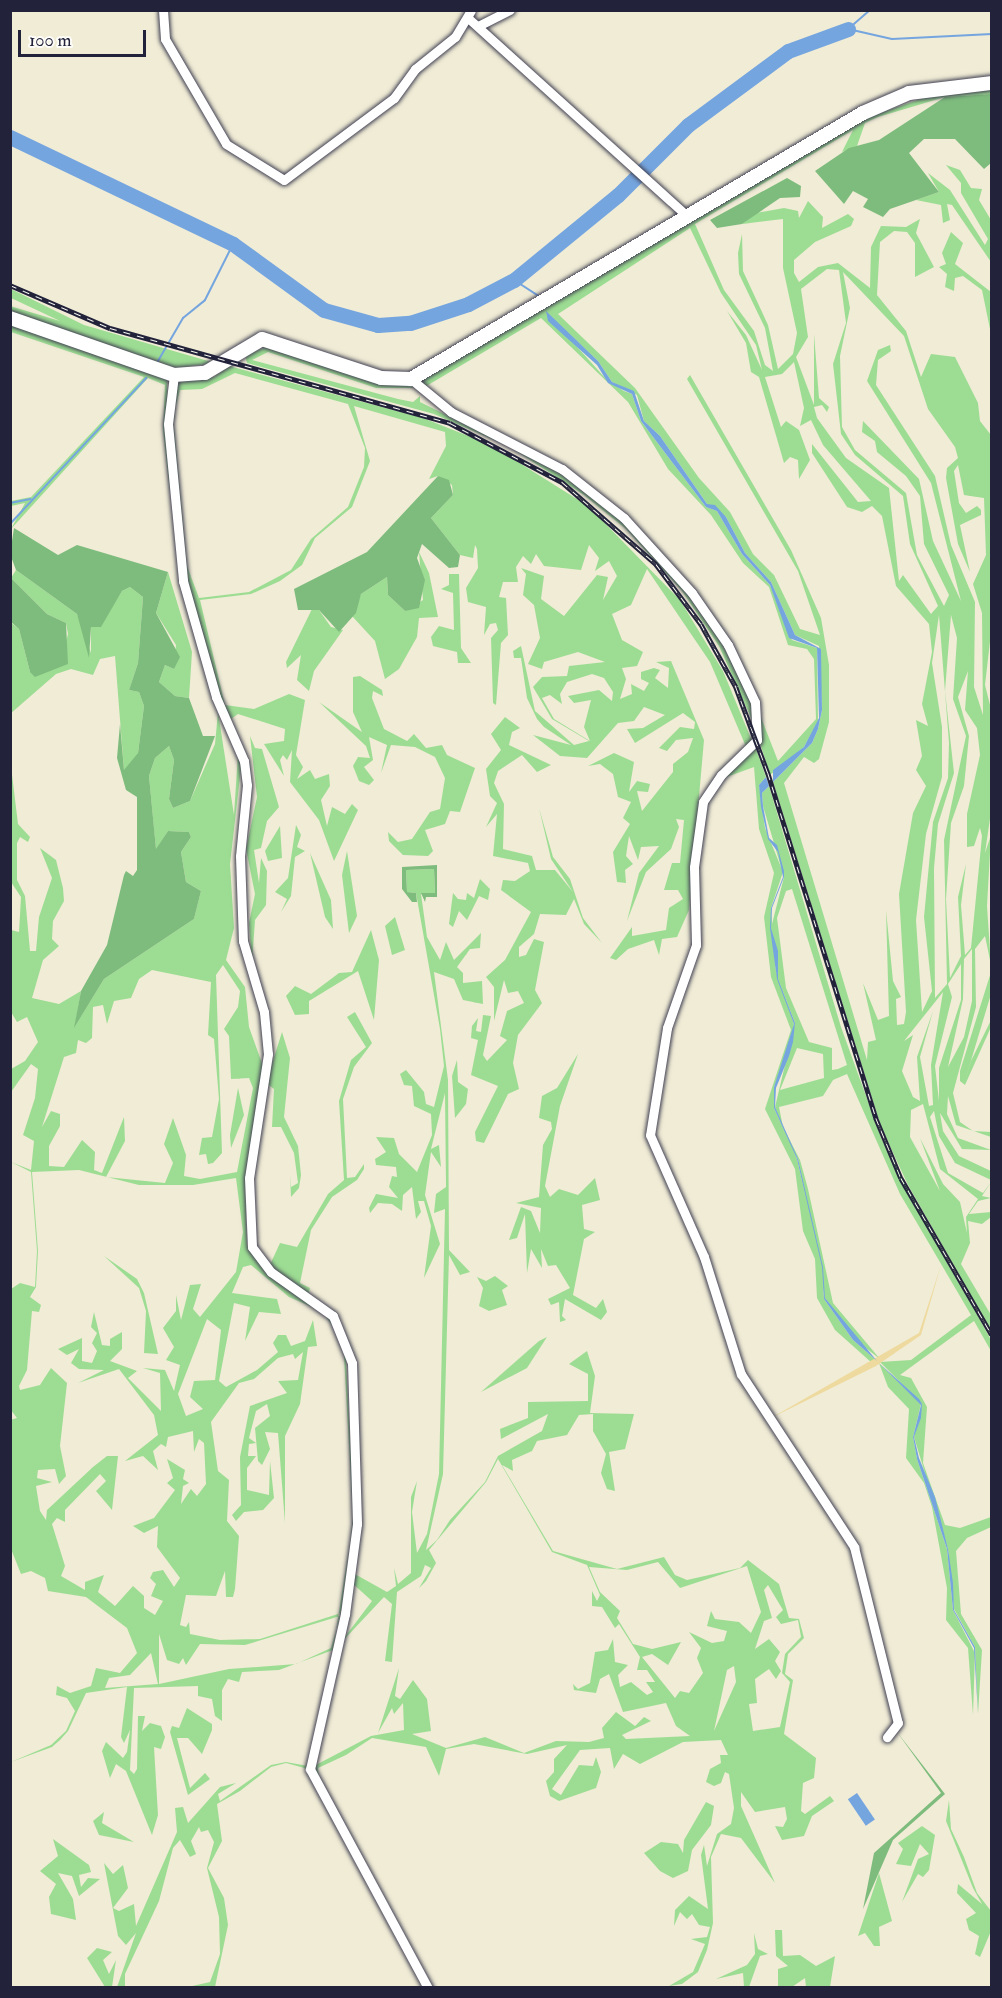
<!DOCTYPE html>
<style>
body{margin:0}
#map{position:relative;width:1002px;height:1998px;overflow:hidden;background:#f0ecd6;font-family:"IM FELL Double Pica",serif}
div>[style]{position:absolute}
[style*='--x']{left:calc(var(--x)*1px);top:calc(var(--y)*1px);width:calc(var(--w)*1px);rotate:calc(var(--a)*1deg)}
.green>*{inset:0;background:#9ddd93}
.forest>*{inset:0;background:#7ebc7d}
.sand>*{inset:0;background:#eeda9e}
.water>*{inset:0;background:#75a5df;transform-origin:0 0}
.stream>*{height:2px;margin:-1px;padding:0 1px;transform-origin:1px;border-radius:1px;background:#75a5df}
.river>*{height:15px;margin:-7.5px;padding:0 7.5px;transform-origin:7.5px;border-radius:7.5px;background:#75a5df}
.roads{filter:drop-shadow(0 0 2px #414052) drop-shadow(0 0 2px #414052)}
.minor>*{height:9px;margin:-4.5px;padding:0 4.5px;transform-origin:4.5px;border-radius:4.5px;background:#fff}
.primary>*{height:14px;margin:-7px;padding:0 7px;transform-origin:7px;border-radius:7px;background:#fff}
.rail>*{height:4.5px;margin-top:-2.25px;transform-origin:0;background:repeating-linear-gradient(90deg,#fdfcf7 0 7px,#22223b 0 14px);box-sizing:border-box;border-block:2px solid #22223b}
span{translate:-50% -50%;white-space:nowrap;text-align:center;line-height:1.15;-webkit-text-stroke:6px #fdfcf7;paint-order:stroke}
.frame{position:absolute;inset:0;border:12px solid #22223b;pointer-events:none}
.scale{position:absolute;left:18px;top:30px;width:128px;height:27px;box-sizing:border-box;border:3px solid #22223b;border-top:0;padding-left:8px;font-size:18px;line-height:21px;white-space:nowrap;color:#22223b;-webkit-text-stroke:4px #fdfcf7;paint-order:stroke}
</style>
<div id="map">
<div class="green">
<div style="clip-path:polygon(evenodd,991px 90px,991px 94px,945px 97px,878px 117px,865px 123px,857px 146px,842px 152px,853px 130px,695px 224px,724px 290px,754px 331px,765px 365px,773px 371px,765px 328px,739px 274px,738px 253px,742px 234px,743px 271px,768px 325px,778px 369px,793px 354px,797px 333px,783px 268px,783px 219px,742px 224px,756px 213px,784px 208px,798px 211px,799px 218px,808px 201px,823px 217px,822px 228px,848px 214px,854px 219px,851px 226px,815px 242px,794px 260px,794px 273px,799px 282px,818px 267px,838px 263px,870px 288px,871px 247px,881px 226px,906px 227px,920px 219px,916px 233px,934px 267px,915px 277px,915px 243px,907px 232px,894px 231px,880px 242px,877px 295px,906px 331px,921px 377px,931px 354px,955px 357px,978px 403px,980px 421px,991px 435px,992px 624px,985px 685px,991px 709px,992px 805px,985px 853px,991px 835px,987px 906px,991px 965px,985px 936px,975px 949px,976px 1007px,953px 1093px,960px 1122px,973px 1131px,991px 1132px,991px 1137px,956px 1125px,948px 1096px,947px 1114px,958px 1138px,991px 1150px,962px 1149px,940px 1113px,943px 1131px,959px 1156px,991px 1171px,991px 1180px,955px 1163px,939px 1136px,934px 1111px,930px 1117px,948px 1173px,983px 1193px,991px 1182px,982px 1196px,991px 1198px,978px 1201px,969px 1214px,991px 1212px,991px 1217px,982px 1224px,968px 1221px,970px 1243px,961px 1264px,991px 1315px,991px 1331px,908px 1185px,881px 1127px,773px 782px,812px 743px,818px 729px,822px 710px,819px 646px,795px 635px,771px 582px,745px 553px,726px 517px,707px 504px,660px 436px,644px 421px,637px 395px,612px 382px,598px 361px,545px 311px,606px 379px,624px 391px,632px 394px,641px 421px,706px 507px,717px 511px,742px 554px,770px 585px,792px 640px,817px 648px,818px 721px,804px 747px,770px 775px,759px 740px,760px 715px,778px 761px,816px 719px,814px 659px,807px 649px,788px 645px,769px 587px,743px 563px,711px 515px,668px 469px,628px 402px,541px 318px,423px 388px,421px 381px,858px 121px,929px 96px,991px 90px,690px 228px,721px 293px,756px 345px,762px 370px,746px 335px,727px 311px,746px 343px,751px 372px,759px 377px,784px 463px,790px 457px,798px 460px,799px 479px,810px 460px,799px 430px,786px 421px,781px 427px,765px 377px,782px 374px,794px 362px,804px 408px,800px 426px,811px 420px,823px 445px,871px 501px,858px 502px,812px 444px,812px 453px,847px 507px,862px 512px,872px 506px,882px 516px,896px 586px,929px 624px,932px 652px,922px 704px,928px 726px,916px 720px,922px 756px,916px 770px,926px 786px,913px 813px,899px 894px,906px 1012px,904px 1024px,897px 1025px,896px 999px,901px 997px,893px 981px,886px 910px,889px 1016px,878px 1020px,863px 983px,876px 1040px,868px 1042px,867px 1060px,784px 783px,804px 757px,814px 763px,819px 759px,829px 722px,829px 665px,821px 618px,791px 550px,690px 375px,687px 379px,798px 571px,820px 635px,800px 629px,774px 575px,753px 554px,730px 512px,699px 478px,635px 388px,558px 314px,690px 228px,991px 90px,827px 269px,839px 270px,846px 323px,833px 364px,841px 434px,855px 455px,903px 496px,910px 544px,938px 606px,931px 614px,903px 575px,899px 581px,889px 488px,846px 458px,817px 418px,814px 407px,822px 405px,827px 412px,829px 407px,819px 398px,814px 334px,814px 405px,796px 357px,808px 337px,801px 289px,827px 269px,991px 90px,843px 272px,904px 336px,928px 409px,955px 447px,958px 458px,947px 468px,946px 478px,958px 544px,970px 572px,960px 525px,981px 515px,981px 510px,977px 506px,966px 513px,959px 503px,954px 471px,958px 465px,964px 495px,984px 498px,986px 555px,973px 584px,982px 613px,983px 715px,974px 687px,975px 602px,951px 545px,935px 476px,876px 385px,878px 360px,891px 351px,890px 345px,878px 350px,867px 381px,931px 483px,961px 601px,933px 541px,919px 479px,863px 421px,862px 432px,875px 441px,877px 452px,906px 476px,920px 496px,924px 544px,949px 595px,944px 606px,917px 555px,906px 493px,855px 450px,842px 427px,840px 356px,850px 308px,843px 272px,991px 90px,939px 615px,949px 743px,948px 778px,933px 822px,924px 917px,932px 991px,922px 1012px,916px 920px,926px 834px,942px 777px,942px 727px,932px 663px,939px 615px,991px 90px,951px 615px,957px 638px,953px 699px,966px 736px,944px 840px,947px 984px,935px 998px,934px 868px,938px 824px,954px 773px,945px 691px,951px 615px,991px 90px,968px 671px,965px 710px,977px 728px,980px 755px,967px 814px,967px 847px,974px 846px,980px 828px,982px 836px,971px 948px,965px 955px,961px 905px,966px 864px,958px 897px,961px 956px,950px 978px,946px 899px,951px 823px,964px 786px,969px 736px,958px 697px,968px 671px,991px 90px,972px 949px,972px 1001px,964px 1037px,948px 1067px,963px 999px,964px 959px,972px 949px,991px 90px,961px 964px,961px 1000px,939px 1068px,939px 1101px,935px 1066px,952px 997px,948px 984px,961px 964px,991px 90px,943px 992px,931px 1065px,933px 1105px,929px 1106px,920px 1057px,933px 1011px,917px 1057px,920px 1101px,913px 1097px,902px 1071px,913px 1035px,904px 1041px,943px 992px,991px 90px,923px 1104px,940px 1169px,978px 1199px,966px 1217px,967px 1233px,960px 1202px,943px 1184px,920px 1138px,940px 1191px,910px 1137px,911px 1110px,923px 1104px)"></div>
<div style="clip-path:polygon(946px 165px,960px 170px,971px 188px,982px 189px,979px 200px,991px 220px,991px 262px,952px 205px,947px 204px,950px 220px,943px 223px,941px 205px,916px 200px,939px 192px,928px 173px,950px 190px,985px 245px,988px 239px,961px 193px,961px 183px)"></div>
<div style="clip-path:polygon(951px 232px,963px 243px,955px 264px,991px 292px,991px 334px,982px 290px,963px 276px,955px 278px,954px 291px,945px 287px,947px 274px,939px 267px,946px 264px,942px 253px)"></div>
<div style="clip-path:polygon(11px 289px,84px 325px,215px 363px,176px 368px,11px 312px,10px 306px,60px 321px,11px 298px)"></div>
<div style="clip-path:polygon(11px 324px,167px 378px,170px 493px,163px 430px,165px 385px,148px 378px,11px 529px,25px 503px,11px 506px,11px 501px,31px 497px,144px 377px,11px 332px)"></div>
<div style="clip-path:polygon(267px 347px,382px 384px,410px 385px,413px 388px,376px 388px,268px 352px,252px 360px,398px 399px,413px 402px,420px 396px,420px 402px,570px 477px,621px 519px,671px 572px,720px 640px,750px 699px,756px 729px,719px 646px,682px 591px,626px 529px,584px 495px,510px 447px,434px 414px,247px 363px,245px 355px)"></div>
<div style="clip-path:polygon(evenodd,229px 366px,423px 418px,491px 445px,588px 506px,680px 600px,723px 671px,752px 741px,747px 749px,710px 662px,647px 569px,631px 605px,612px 614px,622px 640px,643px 652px,637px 666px,622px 668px,626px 679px,620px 699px,632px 694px,631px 684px,644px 691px,649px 683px,641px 679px,641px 672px,654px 668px,660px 670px,655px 678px,668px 688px,669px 668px,656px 662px,671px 661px,704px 740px,689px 910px,677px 937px,662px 939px,659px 955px,654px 940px,628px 949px,616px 960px,610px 958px,632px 927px,632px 936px,666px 930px,669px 908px,683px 899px,678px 890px,664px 890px,672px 863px,680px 863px,684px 820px,676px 819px,679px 827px,671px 849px,646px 872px,627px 921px,639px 873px,659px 846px,641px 847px,638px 860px,629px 836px,626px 856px,633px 864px,625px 870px,626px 883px,617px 882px,613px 852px,630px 824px,623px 818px,631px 802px,618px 797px,613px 774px,600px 764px,588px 766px,614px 753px,634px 762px,629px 792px,637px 781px,650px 784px,648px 792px,637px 791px,642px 811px,673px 772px,673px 764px,688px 752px,693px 738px,676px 740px,667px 751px,659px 748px,680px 727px,694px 729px,695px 722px,683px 713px,635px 743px,627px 729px,643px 728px,665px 715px,644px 707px,634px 721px,618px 723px,587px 758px,560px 756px,533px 735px,571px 745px,544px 727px,537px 719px,527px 698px,521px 658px,514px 658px,513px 651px,521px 646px,535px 711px,574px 745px,589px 741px,552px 719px,533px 687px,542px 677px,567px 676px,569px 666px,605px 662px,578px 652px,544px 662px,542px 669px,528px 664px,540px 638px,534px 605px,523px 595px,526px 574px,521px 568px,544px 576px,541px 599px,564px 616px,597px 575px,608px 577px,603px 600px,617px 576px,609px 561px,595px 571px,599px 558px,589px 545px,581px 570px,544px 566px,536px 554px,531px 564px,523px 556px,516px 567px,518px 582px,503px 582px,499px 597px,506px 598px,508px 635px,501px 643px,496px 705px,493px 703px,491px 638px,498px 630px,496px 623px,490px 624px,484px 635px,486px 607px,468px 602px,466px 588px,478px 568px,477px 549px,475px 545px,473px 558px,460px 555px,431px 518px,453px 495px,452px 485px,438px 476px,429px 479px,446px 446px,445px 432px,354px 406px,370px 461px,352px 507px,315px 538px,302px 565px,280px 581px,251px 594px,200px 600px,225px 705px,254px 709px,289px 694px,305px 700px,296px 755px,303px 767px,297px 779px,310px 770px,315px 779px,329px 774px,330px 786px,321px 800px,327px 826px,332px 807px,345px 814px,352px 804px,358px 810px,334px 861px,319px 820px,290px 782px,292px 750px,287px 760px,283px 755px,280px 760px,284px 776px,264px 744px,284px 741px,285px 729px,238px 714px,231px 719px,241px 746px,219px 700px,187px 584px,171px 451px,178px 382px,214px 377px,229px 366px,235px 373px,348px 404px,365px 448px,364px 467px,348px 507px,311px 539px,291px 570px,249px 592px,199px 598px,187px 566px,173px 416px,180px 390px,202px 389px,235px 373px,229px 366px,592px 674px,604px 678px,613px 692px,612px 701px,599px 690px,568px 696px,574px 703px,591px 700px,584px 727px,590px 741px,554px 719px,542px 698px,550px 695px,562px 704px,560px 694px,567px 682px,592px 674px)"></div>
<div style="clip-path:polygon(419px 552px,429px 573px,438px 617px,419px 618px,417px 637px,399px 669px,385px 679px,375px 641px,352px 616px,361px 594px,387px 577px,388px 595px,405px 611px,423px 600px)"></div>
<div style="clip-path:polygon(16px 570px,77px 614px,91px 653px,91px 627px,104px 620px,122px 591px,130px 587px,143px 597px,138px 663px,129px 690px,139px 692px,144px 706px,138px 753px,129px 771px,124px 770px,115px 656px,100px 659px,93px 675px,71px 669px,56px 674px,10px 714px,10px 622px,19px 629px,30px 672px,60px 666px,68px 634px,66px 623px,47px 614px,11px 578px)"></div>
<div style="clip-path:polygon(168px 572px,192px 652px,189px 698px,175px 696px,159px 682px,165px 665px,174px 669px,176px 645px,156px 613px)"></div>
<div style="clip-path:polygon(449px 574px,459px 574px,461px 648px,471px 663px,458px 663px,457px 652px,433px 646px,431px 637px,439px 626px,454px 630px,453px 593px,441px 589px,449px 585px)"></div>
<div style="clip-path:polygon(312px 609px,319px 610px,331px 627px,343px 630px,314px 671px,309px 691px,297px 680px,301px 655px,287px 668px,286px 662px)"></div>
<div style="clip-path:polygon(360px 676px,382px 690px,383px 696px,373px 691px,372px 698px,384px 729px,407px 741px,414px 734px,426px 748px,442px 745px,447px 755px,475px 768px,460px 812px,450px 811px,445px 824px,425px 830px,433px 851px,428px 856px,403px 855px,389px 841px,388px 832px,398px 842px,412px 839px,430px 812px,440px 809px,445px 778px,435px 757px,415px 747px,391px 745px,381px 773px,387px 745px,369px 737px,373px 760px,364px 767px,374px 780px,369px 785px,359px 781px,353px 766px,358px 757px,370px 758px,366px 746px,319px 702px,362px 732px,353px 712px,353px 677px)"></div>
<div style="clip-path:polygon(evenodd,218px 712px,234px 815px,238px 754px,241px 768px,230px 864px,234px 928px,226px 960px,245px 987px,249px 1027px,263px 1066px,245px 1177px,247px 1246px,265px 1271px,327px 1315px,345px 1342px,354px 1516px,333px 1650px,279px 1670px,242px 1672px,239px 1682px,228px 1679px,222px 1690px,222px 1721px,215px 1716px,212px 1699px,198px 1696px,198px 1686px,134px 1688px,130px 1770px,134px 1774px,137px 1769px,138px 1716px,145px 1716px,142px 1731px,150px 1723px,161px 1726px,165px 1737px,161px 1749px,154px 1747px,158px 1815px,152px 1835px,126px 1771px,116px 1764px,110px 1778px,102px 1751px,106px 1742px,123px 1758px,127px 1752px,130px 1730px,124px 1743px,121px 1737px,127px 1687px,86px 1693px,68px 1731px,60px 1740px,52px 1747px,11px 1762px,51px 1745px,66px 1731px,75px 1711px,67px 1698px,56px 1695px,57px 1686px,70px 1693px,91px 1686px,96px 1668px,120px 1673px,137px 1653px,127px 1628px,86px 1597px,48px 1591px,45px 1578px,31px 1571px,21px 1574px,11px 1549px,10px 1420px,17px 1418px,10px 1409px,11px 1289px,20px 1283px,35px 1287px,37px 1251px,31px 1172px,11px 1162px,31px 1170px,34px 1141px,23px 1135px,35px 1098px,38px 1069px,31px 1064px,11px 1092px,11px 1069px,25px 1061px,38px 1042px,27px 1017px,17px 1022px,11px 1012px,11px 930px,19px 932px,21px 897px,11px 882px,10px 758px,18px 824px,30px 837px,28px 842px,20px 837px,17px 843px,17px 880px,25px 896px,30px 951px,36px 951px,39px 917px,52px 878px,40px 848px,56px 860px,63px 888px,64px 901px,53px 921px,52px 939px,59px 946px,43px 960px,32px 998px,59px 1004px,81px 991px,75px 1026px,104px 979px,194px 919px,201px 891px,186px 882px,181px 852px,191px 837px,189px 832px,168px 831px,156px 850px,149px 776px,155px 758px,169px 746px,174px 760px,169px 799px,173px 808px,190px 801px,215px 744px,218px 712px,223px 965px,240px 991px,238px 1007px,224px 1029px,229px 1036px,231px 1079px,249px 1078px,253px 1088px,237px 1172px,200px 1179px,184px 1176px,186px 1155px,173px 1118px,164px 1144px,173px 1163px,165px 1183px,106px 1177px,125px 1141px,124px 1117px,102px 1173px,94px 1170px,95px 1152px,82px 1140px,64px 1167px,49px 1166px,49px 1146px,60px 1126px,60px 1114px,51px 1111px,42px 1127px,64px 1057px,76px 1053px,78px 1040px,86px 1043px,92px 1038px,93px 1007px,103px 1005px,107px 1024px,114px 1001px,131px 998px,139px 979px,152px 970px,211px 982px,208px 1035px,214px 1039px,219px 1099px,212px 1137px,202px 1138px,199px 1155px,206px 1154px,208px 1164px,213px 1163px,222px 1153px,216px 975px,223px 965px,218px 712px,79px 1170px,139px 1185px,193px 1185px,236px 1178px,243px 1232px,236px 1272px,200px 1317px,193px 1309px,201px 1284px,190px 1285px,181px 1320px,176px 1295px,176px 1311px,163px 1328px,174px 1347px,166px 1360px,180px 1365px,174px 1391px,165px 1370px,143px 1368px,160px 1373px,161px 1411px,128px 1378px,137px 1371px,110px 1361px,122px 1349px,122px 1332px,110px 1339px,110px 1346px,102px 1345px,94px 1312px,91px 1327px,97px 1333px,92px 1343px,97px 1351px,92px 1363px,82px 1361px,82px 1338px,58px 1349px,67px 1355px,79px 1349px,71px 1363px,79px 1369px,104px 1370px,78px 1383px,119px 1369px,154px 1415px,158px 1435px,125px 1461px,143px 1456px,158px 1470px,153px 1451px,161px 1444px,166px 1447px,168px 1437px,193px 1431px,194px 1452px,199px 1439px,204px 1443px,206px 1484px,197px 1496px,191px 1489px,181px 1504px,183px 1486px,189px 1483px,183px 1479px,185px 1470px,167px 1459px,173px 1478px,167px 1483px,175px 1490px,154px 1518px,133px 1526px,144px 1533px,158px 1526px,157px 1547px,180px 1578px,174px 1587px,163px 1570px,153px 1572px,150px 1578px,156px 1584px,151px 1596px,163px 1601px,155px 1615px,144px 1608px,144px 1596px,133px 1586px,115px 1606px,98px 1592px,104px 1575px,85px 1582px,85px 1590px,61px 1576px,65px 1566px,52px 1524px,57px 1518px,65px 1522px,65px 1510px,100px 1474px,106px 1481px,96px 1491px,112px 1510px,118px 1456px,107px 1456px,93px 1467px,47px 1510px,46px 1520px,40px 1511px,36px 1486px,52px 1482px,37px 1478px,38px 1470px,55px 1469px,59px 1484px,66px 1476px,60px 1446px,67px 1383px,51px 1368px,40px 1385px,20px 1390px,19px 1386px,27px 1370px,32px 1311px,39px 1312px,41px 1305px,30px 1297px,36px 1287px,38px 1251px,32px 1172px,79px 1170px,218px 712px,251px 1265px,289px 1297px,321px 1311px,343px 1339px,353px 1517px,341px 1613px,260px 1639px,220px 1640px,190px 1634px,189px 1622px,186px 1627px,180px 1625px,186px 1595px,216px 1596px,225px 1571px,226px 1597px,233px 1597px,235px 1589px,239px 1536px,227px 1521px,229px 1480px,218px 1471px,211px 1422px,239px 1383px,254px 1379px,278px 1358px,293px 1354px,295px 1359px,303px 1352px,298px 1380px,278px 1381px,287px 1393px,250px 1406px,240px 1457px,241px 1505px,232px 1515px,236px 1521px,244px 1512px,263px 1510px,274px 1498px,270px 1461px,269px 1495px,247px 1490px,247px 1468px,256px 1456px,248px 1456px,249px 1444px,256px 1443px,249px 1438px,256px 1411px,267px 1404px,270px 1416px,255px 1428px,258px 1461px,262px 1465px,270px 1449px,265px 1432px,278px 1433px,285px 1523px,285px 1436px,300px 1404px,308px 1347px,317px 1346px,313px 1320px,305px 1341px,291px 1346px,286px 1335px,278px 1335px,273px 1343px,278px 1352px,257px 1370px,226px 1387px,219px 1381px,234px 1303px,250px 1307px,245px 1341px,259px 1312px,281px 1314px,277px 1299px,232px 1293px,243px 1267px,251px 1265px,218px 712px,207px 1319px,221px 1330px,215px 1380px,194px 1381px,190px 1397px,203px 1409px,186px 1416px,178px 1394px,207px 1319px,218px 712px,340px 1616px,331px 1648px,296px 1664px,229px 1669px,159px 1684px,159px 1634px,167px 1660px,179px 1664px,183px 1658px,186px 1665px,200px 1644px,245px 1645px,340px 1616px,218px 712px,151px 1653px,158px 1684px,105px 1688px,109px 1678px,130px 1675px,151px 1653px)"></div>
<div style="clip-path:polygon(505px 717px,520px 728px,512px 732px,509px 745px,551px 765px,537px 772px,522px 755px,498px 771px,494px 783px,504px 804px,503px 849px,532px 856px,536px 870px,555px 870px,573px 892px,551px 859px,539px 808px,553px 857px,570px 879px,583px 918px,602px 943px,584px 924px,574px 899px,566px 915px,540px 914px,534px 934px,519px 947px,519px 957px,526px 955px,534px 939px,544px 942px,535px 990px,542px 1003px,518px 1035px,513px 1063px,519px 1089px,508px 1094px,484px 1143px,476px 1141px,475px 1132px,498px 1086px,471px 1075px,478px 1040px,471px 1038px,472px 1026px,478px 1018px,476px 1031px,481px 1032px,483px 1015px,491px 1016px,483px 1055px,487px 1061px,507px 1040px,500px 1036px,507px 1011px,524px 1003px,518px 991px,508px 993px,504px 980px,494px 1021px,494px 987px,486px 977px,505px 960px,531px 912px,501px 890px,503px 880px,515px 881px,530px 871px,528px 863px,493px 856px,497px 814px,486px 827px,497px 803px,490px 796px,486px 769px,501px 750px,491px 734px)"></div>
<div style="clip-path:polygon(250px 736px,255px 748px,262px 749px,279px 807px,267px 821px,261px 848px,254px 850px,259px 883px,261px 858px,267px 871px,266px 905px,255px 920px,252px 963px,249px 923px,255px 894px,246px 849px,257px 797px)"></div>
<div style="clip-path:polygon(756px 749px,766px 777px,759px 785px,765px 828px,783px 872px,771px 908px,776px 972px,794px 1024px,792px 1042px,774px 1087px,774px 1108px,797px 1159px,822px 1267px,824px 1299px,853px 1340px,877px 1361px,872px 1363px,835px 1330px,817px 1298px,815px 1259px,803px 1231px,795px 1169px,765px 1109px,791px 1030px,771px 977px,764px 917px,774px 873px,759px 829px,754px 767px,724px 778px,710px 796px,700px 837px,694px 912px,696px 853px,704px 806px,719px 779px)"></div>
<div style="clip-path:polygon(evenodd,769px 786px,841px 1027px,882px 1140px,991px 1340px,991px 1351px,974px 1321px,900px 1375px,911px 1378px,927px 1407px,923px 1463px,945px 1525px,960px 1528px,991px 1517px,991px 1527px,967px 1538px,956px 1551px,961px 1614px,982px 1650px,978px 1714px,975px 1647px,954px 1609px,948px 1549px,914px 1437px,922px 1404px,880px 1362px,911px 1360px,971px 1315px,900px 1194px,847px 1074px,833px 1080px,823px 1096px,779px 1107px,783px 1127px,800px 1160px,808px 1189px,833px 1303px,880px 1359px,854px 1339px,825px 1298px,798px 1159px,789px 1145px,775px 1107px,795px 1023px,778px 979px,771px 928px,784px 877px,763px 806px,762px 793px,769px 786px,792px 889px,847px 1065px,838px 1069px,832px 1070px,832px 1048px,809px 1042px,786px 988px,777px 918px,786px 891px,792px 889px,769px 786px,797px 1048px,823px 1054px,824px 1078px,780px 1090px,797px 1048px)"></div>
<div style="clip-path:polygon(296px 825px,301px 835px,297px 847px,305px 851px,295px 857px,291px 896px,281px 912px,287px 899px,275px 892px,288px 878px)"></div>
<div style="clip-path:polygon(280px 826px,282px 858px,268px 861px,265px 851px)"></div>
<div style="clip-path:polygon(347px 851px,357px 916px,349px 933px,342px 875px)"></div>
<div style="clip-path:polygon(310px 853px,331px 900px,333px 929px,325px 917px)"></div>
<div style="clip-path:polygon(evenodd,434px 869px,435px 894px,421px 894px,427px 937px,440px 960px,446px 942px,454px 960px,481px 933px,480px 948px,470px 949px,457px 967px,463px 973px,463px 983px,482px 981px,483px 1004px,463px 1000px,454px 979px,434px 972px,448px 1080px,449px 1250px,470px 1272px,460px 1275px,449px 1255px,443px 1474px,426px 1550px,437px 1540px,450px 1520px,485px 1482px,498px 1456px,542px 1431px,548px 1414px,501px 1439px,500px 1429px,528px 1418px,528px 1402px,588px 1401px,588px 1374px,569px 1364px,587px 1351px,595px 1376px,590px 1413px,634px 1414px,625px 1449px,609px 1452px,615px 1491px,607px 1489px,601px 1473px,606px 1454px,593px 1431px,593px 1414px,579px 1415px,567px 1435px,537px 1441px,532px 1451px,512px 1460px,513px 1471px,502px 1465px,553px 1551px,617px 1569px,664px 1557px,675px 1575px,687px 1580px,740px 1568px,748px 1560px,779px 1584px,789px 1618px,799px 1619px,804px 1638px,788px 1654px,785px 1674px,793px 1680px,784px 1734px,816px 1758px,814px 1778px,803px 1783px,801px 1811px,805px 1814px,830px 1796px,834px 1801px,812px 1816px,804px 1836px,782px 1840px,775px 1826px,783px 1827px,787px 1819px,785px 1807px,755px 1812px,741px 1792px,741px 1806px,775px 1883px,741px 1838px,721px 1834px,711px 1857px,713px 1923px,707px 1950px,698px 1972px,682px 1984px,669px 1986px,693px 1972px,705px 1944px,691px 1939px,707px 1937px,710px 1927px,699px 1925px,692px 1914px,687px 1919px,680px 1912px,674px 1926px,675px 1910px,689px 1896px,708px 1909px,701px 1855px,704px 1845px,707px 1866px,717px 1834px,731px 1824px,734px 1808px,729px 1774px,725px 1772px,721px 1783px,714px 1786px,706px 1782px,710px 1769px,721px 1763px,720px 1755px,728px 1755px,721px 1740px,683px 1742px,640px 1764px,623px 1754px,614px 1769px,610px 1748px,580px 1750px,552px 1789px,561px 1795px,579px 1765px,593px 1766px,596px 1757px,601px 1772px,596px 1788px,559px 1801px,550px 1796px,546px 1781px,554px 1772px,554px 1759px,567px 1745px,527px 1754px,474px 1744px,446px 1749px,439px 1776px,426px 1747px,372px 1738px,346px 1755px,318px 1768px,319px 1780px,312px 1767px,371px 1736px,404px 1730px,403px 1703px,394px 1714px,392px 1708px,378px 1733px,399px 1668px,395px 1696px,400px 1699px,413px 1680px,427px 1699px,431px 1731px,412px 1734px,446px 1748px,485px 1737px,524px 1753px,556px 1741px,589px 1742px,604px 1738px,602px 1728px,616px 1712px,635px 1726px,644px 1717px,651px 1721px,622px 1735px,626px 1739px,690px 1736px,676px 1726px,666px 1703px,623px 1712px,609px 1674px,600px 1679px,596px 1693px,574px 1690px,573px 1684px,578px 1689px,590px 1683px,595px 1652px,608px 1650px,613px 1639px,615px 1662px,628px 1665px,618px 1675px,620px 1687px,631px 1682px,647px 1695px,653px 1692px,646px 1682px,655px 1682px,647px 1670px,637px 1670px,640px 1657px,619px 1624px,615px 1628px,602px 1607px,592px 1606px,592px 1591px,597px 1601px,600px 1595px,587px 1565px,552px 1552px,498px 1459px,486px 1482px,429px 1550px,436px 1563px,426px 1581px,419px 1588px,431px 1568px,425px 1565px,421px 1576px,397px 1592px,392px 1662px,385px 1661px,392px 1604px,384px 1597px,338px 1646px,372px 1601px,352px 1583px,353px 1573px,387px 1592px,396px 1586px,394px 1568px,398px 1584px,411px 1573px,411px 1497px,417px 1481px,412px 1512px,417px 1553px,427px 1534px,439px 1474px,445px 1209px,434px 1213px,436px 1194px,446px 1187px,445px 1093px,431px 1149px,439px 1145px,441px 1167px,431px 1152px,425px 1195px,440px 1244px,424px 1278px,431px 1226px,424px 1201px,418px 1201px,421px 1212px,416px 1219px,412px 1187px,403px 1195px,402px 1211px,392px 1204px,378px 1203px,370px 1213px,369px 1208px,376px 1194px,398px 1198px,389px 1187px,392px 1176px,397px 1177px,396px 1167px,376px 1165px,375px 1159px,386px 1152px,376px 1137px,394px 1138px,399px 1154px,417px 1172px,432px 1135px,431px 1114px,414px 1106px,412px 1086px,404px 1085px,400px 1074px,406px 1070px,424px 1092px,426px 1104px,434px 1107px,444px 1066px,440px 1029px,416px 893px,407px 892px,406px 870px,434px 869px,658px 1562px,680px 1588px,747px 1566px,761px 1612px,751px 1633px,739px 1622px,715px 1619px,711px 1611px,707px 1626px,727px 1631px,724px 1641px,712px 1643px,689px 1632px,701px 1648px,697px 1658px,703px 1673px,689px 1693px,680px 1691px,675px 1698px,642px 1657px,652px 1654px,668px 1665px,681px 1642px,652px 1649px,633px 1644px,617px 1618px,620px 1611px,600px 1592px,589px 1567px,627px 1570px,658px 1562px,434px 869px,768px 1585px,783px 1610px,776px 1617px,781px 1624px,798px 1620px,801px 1637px,785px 1654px,782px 1673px,790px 1682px,780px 1727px,753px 1731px,749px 1704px,757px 1703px,755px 1679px,769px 1669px,776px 1679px,781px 1671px,775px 1661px,780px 1652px,769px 1639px,755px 1649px,764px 1621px,772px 1618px,764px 1590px,768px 1585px,434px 869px,734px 1666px,736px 1682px,714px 1731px,727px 1670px,734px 1666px)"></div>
<div style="clip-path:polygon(480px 879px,490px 889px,488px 900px,479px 896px,467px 920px,459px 911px,453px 927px,449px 924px,453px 893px,458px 899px,466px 900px,467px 893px,474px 898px)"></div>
<div style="clip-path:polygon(395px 917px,405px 950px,392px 955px,385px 926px)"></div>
<div style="clip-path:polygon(371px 930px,379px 960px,374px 1020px,358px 971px,309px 1001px,309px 1014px,295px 1015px,286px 996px,295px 986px,311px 994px,339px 973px,352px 972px)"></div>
<div style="clip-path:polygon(991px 972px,991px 994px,964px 1084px,971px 1061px,991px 1020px,991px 1027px,965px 1085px,960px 1081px,960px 1071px)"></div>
<div style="clip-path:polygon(355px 1012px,372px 1043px,354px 1067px,343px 1099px,347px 1178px,355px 1177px,364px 1164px,364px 1169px,357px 1180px,332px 1197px,311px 1230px,300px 1283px,310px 1288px,308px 1295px,269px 1267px,280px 1243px,297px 1247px,328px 1194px,344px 1180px,339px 1101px,351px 1060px,366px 1047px,347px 1017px)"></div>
<div style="clip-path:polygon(282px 1032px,290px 1058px,284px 1117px,298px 1146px,301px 1175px,299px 1188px,291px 1197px,290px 1175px,291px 1187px,298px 1183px,294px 1153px,281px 1127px,272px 1127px,274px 1089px,266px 1083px)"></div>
<div style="clip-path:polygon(578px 1054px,560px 1106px,545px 1186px,550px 1197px,559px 1189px,578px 1195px,595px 1178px,600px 1200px,582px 1205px,584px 1229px,595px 1232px,584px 1239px,573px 1295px,596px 1308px,603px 1299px,607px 1312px,601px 1320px,565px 1299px,562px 1316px,566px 1320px,560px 1322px,559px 1302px,551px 1305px,548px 1299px,570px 1288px,556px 1265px,548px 1266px,541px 1249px,542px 1268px,531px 1249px,527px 1273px,525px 1214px,517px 1238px,509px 1240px,521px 1207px,531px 1211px,540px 1233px,541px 1208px,516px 1203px,539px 1197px,543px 1145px,552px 1129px,551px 1122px,539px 1118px,542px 1096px,557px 1088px)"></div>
<div style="clip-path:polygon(457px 1060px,458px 1082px,468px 1089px,466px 1104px,455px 1118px,452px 1076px)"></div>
<div style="clip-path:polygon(238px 1088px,244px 1115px,231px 1148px,230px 1135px)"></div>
<div style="clip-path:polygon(104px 1256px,137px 1279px,144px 1293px,158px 1354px,144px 1353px,146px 1311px,139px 1288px)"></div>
<div style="clip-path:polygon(495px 1276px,508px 1286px,502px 1290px,507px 1305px,489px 1311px,479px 1306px,483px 1288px,477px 1277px,486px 1281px)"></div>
<div style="clip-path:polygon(547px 1337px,527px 1368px,481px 1392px,539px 1341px)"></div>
<div style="clip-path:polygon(879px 1363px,921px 1404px,913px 1437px,917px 1459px,947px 1549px,953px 1610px,975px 1653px,973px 1715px,968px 1648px,946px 1620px,947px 1588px,932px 1507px,924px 1483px,906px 1458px,909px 1409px,888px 1387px)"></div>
<div style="clip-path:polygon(187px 1708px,212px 1724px,212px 1730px,202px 1754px,188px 1738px,177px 1738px,190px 1788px,205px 1773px,210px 1779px,188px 1795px,170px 1732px,172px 1726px,179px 1728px)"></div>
<div style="clip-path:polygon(286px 1762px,308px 1766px,308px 1769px,286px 1763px,271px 1767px,240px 1791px,217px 1804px,222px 1841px,208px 1868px,224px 1898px,228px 1925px,215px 1987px,188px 1987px,210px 1982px,220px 1954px,219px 1917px,207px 1868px,214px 1842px,208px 1830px,201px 1832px,199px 1827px,191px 1841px,196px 1854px,190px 1857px,180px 1840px,173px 1848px,159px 1901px,125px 1974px,125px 1987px,117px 1987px,136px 1933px,126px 1945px,118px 1936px,104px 1863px,113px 1874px,123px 1865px,128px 1888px,113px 1908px,119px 1911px,134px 1904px,136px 1926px,177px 1832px,175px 1808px,183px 1807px,188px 1823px,220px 1787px,236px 1783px,218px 1794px,220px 1801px,271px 1765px)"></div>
<div style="clip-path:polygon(949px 1800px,951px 1829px,964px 1857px,977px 1893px,991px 1911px,991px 1931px,980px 1957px,975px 1954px,979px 1936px,969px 1930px,966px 1919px,976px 1913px,957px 1893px,958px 1884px,982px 1904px,973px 1888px,946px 1821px)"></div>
<div style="clip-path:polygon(706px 1802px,714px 1806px,711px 1825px,692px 1850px,688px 1871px,673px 1878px,660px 1871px,644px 1853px,661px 1842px,678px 1844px,683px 1853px,684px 1840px)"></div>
<div style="clip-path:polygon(104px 1812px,102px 1823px,134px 1842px,99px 1835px,93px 1821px)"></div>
<div style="clip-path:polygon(922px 1826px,935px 1835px,929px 1870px,923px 1877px,918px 1874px,902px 1902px,918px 1859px,929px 1854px,920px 1844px,911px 1866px,896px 1864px,903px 1849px,898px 1843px)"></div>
<div style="clip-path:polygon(53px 1839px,89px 1865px,91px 1872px,79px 1875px,81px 1887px,88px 1878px,100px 1879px,79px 1896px,72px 1876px,58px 1873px,73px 1899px,76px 1920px,51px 1914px,49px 1897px,56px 1884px,40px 1871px,58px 1856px)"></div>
<div style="clip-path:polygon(879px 1873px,892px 1921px,879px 1927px,880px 1946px,874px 1946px,865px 1933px,858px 1936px)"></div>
<div style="clip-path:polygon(775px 1930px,782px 1930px,783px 1956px,800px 1955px,816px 1966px,835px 1956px,830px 1987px,806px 1987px,805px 1978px,792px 1987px,778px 1987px,778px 1969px,788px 1966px,776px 1956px)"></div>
<div style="clip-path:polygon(754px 1933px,758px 1949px,768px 1954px,760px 1956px,749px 1987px,744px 1987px,743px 1973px,716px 1979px,747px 1965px,755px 1954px)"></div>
<div style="clip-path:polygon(97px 1948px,112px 1952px,103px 1960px,109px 1974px,116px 1960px,112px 1987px,105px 1987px,87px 1958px)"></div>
</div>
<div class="forest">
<div style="clip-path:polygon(991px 94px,991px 163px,984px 169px,955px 139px,924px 139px,909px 153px,939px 192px,890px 209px,883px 217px,863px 207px,868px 199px,853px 191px,844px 204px,815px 171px,849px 148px,879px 140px,945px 97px)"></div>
<div style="clip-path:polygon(787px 178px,801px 186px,800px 197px,780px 198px,742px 224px,717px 228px,710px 220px)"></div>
<div style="clip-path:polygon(438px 476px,449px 480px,453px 495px,431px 518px,460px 555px,458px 567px,449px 568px,422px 544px,417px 558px,425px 580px,419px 608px,405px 611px,388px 595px,387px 577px,361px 594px,356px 613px,339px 632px,319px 610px,298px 610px,294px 589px,367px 552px)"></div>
<div style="clip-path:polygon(14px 528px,58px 555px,77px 545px,168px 572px,156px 613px,180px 657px,174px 669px,165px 665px,159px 682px,175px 696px,189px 698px,203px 736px,215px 736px,190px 801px,173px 808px,169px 799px,174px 760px,169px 746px,155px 758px,149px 776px,156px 849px,168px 831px,189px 832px,191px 837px,181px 852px,186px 882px,201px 891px,194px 919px,104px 979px,74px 1028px,81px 991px,107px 945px,124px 875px,126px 871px,133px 876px,137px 870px,137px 797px,126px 790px,117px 758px,120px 724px,124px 770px,138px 753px,144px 706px,139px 692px,129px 690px,138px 663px,143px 597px,130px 587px,122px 591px,101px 627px,91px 627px,89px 658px,77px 614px,16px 570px,10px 554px)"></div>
<div style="clip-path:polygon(11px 578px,47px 614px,66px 623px,68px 664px,35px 677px,30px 672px,19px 629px,11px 622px)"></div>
<div style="clip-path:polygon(437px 865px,437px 897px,426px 897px,425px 902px,421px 893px,435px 893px,434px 869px,406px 870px,407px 892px,416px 893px,417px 902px,412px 902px,402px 889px,402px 867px)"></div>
<div style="clip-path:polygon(897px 1732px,945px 1794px,893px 1840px,863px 1909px,874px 1853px,941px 1793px)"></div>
</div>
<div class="sand">
<div style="clip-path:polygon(941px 1265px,921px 1335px,876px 1366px,771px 1418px,919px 1333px)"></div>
</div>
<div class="water">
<div style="clip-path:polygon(546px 311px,598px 361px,612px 382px,634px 391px,644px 421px,660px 436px,707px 504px,715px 505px,726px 517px,745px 553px,771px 582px,795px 635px,821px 649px,822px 710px,818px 729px,812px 743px,773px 782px,773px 770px,804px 747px,819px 718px,817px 648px,789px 638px,770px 585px,742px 554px,717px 511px,706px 507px,641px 421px,632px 394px,608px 383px,597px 365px,548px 321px)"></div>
<div style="clip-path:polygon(766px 777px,769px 786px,762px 793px,763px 806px,769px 838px,777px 845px,784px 871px,784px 877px,772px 908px,771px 928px,778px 951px,778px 979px,795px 1023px,793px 1042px,789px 1056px,776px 1088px,775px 1107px,798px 1159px,823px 1267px,825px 1298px,877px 1361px,853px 1340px,824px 1299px,822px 1267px,797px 1159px,774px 1108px,774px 1087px,794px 1024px,777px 979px,770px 928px,771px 908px,783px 877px,778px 852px,768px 839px,761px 807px,759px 785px)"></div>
<div style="clip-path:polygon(879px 1363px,919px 1399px,922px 1404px,921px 1418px,914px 1437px,919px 1458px,935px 1497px,948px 1549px,953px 1583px,954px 1610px,975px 1647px,978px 1714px,974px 1648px,953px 1610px,947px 1549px,917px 1459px,913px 1437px,921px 1405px)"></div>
<div style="left:857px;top:1793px;width:32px;height:11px;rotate:56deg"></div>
</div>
<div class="stream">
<div style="--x:870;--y:10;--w:29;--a:139"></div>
<div style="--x:848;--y:29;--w:45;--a:12.8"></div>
<div style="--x:892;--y:39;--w:100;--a:-2.9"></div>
<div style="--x:514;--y:280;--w:31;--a:33"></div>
<div style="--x:158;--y:361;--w:50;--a:-59.8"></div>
<div style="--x:183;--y:318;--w:28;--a:-39"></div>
<div style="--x:205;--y:300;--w:63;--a:-63.4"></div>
<div style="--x:10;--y:503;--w:21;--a:-11"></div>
<div style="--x:10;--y:524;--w:200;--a:-47"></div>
</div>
<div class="river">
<div style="--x:10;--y:137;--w:247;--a:25.6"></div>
<div style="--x:233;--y:244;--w:112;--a:36"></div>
<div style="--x:324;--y:310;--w:56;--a:15.5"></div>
<div style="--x:378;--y:325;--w:32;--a:-4"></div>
<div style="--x:410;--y:323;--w:61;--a:-18.1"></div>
<div style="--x:468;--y:304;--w:52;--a:-27.6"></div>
<div style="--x:514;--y:280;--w:134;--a:-39.3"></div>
<div style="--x:618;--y:195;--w:99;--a:-45"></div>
<div style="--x:688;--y:125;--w:124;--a:-36.5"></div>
<div style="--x:788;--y:51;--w:64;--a:-20.1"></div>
</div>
<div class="roads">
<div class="minor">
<div style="--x:163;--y:10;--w:29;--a:86"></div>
<div style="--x:165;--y:39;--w:121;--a:59.8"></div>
<div style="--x:226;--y:144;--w:68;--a:31.8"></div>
<div style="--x:284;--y:180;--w:137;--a:-36.7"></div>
<div style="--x:394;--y:98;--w:36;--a:-54"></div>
<div style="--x:415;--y:69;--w:51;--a:-38.7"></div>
<div style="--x:455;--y:37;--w:31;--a:-59"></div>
<div style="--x:468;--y:18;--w:295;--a:42.1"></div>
<div style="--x:478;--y:26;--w:36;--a:-27"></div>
<div style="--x:174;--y:375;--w:49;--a:97"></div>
<div style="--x:168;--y:424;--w:158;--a:84.5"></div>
<div style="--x:183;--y:581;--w:121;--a:74.1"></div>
<div style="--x:216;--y:697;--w:70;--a:66.4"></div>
<div style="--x:244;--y:761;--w:24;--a:83"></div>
<div style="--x:247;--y:785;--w:71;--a:95.6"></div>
<div style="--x:240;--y:856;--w:85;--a:88"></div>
<div style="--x:243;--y:941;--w:74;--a:73.5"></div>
<div style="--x:264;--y:1012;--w:42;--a:84.6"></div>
<div style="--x:268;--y:1054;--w:125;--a:98.7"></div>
<div style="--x:249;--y:1178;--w:69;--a:87.5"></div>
<div style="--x:252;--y:1247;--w:31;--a:53"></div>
<div style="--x:271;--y:1272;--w:76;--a:35.4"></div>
<div style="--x:333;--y:1316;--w:51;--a:68"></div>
<div style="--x:352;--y:1363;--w:161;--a:88.2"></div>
<div style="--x:357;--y:1524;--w:91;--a:97.6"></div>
<div style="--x:345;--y:1614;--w:159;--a:102.7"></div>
<div style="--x:310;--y:1769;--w:249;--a:61.7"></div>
<div style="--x:411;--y:379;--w:52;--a:39.5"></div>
<div style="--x:451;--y:412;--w:125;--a:27.2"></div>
<div style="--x:562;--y:469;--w:79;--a:38.3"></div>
<div style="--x:624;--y:518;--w:101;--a:47.8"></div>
<div style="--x:692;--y:593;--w:63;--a:55.3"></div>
<div style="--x:728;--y:645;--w:63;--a:64.7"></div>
<div style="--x:755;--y:702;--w:38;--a:87"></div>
<div style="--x:757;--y:740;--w:50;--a:135.8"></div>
<div style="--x:721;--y:775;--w:32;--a:124"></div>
<div style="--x:703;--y:802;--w:66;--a:97.9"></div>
<div style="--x:694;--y:867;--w:78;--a:88.5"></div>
<div style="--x:696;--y:945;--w:88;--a:109.3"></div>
<div style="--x:667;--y:1028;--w:108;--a:99"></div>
<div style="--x:650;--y:1135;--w:133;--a:66.1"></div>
<div style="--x:704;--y:1257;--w:123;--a:72.5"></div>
<div style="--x:741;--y:1374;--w:207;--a:56.8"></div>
<div style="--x:854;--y:1547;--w:181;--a:76"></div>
<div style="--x:898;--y:1723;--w:18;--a:128"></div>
</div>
<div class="primary">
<div style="--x:10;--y:318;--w:174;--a:19.2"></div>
<div style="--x:174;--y:375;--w:31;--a:-4"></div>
<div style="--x:205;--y:373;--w:66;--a:-30.8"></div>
<div style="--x:262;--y:339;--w:125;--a:18.1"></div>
<div style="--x:381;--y:378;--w:30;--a:2"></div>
<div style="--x:411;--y:379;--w:524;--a:-30.48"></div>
<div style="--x:863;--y:113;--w:50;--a:-23.5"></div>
<div style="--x:909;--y:93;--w:84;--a:-6.9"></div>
</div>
</div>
<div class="rail">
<div style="--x:10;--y:285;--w:109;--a:23.3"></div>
<div style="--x:110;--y:328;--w:353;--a:15.6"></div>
<div style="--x:450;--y:423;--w:127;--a:27.8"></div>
<div style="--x:562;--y:482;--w:125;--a:41.1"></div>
<div style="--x:656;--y:564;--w:75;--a:53.1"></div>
<div style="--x:701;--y:624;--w:72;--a:60.9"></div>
<div style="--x:736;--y:687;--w:92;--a:69.6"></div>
<div style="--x:768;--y:773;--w:362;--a:72.6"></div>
<div style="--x:876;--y:1118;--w:65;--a:67.4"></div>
<div style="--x:901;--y:1178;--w:181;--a:59.9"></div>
</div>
<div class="frame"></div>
<div class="scale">100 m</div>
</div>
